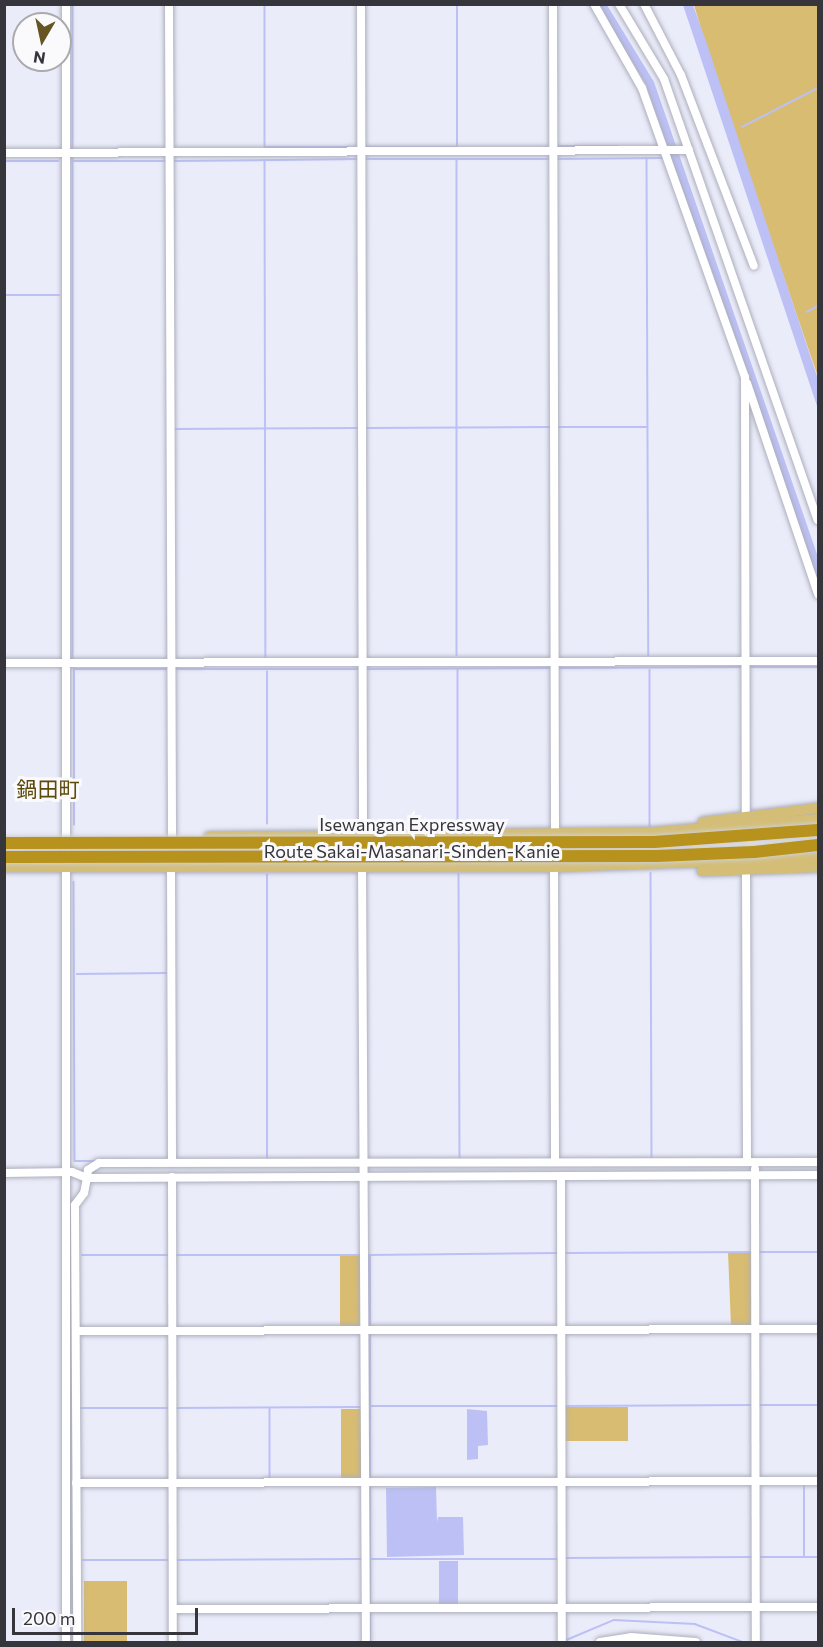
<!DOCTYPE html>
<meta charset="utf-8">
<style>
body{margin:0}
#map{position:relative;width:823px;height:1647px;overflow:hidden;background:#ebecfa;font-family:Commissioner,"Noto Sans JP",sans-serif}
div>[style]{position:absolute}
[style*='--x']{left:calc(var(--x)*1px);top:calc(var(--y)*1px);width:calc(var(--w)*1px);rotate:calc(var(--a)*1deg)}
.green>*{inset:0;background:#d8bc72;transform-origin:0 0}
.water>*{inset:0;background:#bcc0f5;transform-origin:0 0}
.stream>*{height:1.5px;margin:-0.75px;padding:0 0.75px;transform-origin:0.75px;border-radius:0.75px;background:#bcc0f5}
.roads{filter:drop-shadow(0 0 2px #acaebb) drop-shadow(0 0 2px #acaebb)}
.minor>*{height:8px;margin:-4px;padding:0 4px;transform-origin:4px;border-radius:4px;background:#fff}
.major>*{height:10px;margin:-5px;padding:0 5px;transform-origin:5px;border-radius:5px;background:#d4be77}
.bridges{filter:drop-shadow(0 0 2px #cfcfd0) drop-shadow(0 0 2px #cfcfd0)}
.highway-bridge>*{height:12px;margin:-6px;padding:0 6px;transform-origin:6px;border-radius:6px;background:#b7921c}
span{translate:-50% -50%;white-space:nowrap;text-align:center;line-height:1.15;-webkit-text-stroke:6px #fafafd;paint-order:stroke}
.street-label{font-size:18px;color:#35353b}
.quarter-label{font-size:21px;color:#5e4a0b}
.frame{position:absolute;inset:0;border:6px solid #35353b;pointer-events:none}
.north{position:absolute;left:12px;top:12px;width:60px;height:60px;box-sizing:border-box;background:#fafafd;border:2px solid #ababaf;border-radius:50%;rotate:189deg;font-size:16px;font-weight:700;line-height:24px;text-align:center;color:#35353b}
.north::after{content:'';display:block;margin:auto;width:21px;height:27px;background:#665422;clip-path:polygon(50% 0,100% 100%,50% 72%,0 100%)}
.scale{position:absolute;left:12px;top:1608px;width:186px;height:27px;box-sizing:border-box;border:3px solid #35353b;border-top:0;padding-left:8px;font-size:18px;line-height:21px;white-space:nowrap;color:#35353b;-webkit-text-stroke:4px #fafafd;paint-order:stroke}
</style>
<div id="map">
<div class="green">
<div style="clip-path:polygon(694px 5px,818px 5px,818px 377px,715px 75px)"></div>
<div style="clip-path:polygon(728px 1252px,752px 1252px,751px 1326px,731px 1326px)"></div>
<div style="left:340px;top:1255px;width:23px;height:72px"></div>
<div style="left:628px;top:1407px;width:34px;height:64px;rotate:90deg"></div>
<div style="left:341px;top:1409px;width:22px;height:70px"></div>
<div style="clip-path:polygon(84px 1581px,127px 1581px,127px 1641px,171px 1642px,84px 1642px)"></div>
</div>
<div class="water">
<div style="clip-path:polygon(598px 5px,607px 5px,654px 82px,818px 557px,818px 583px,646px 85px)"></div>
<div style="clip-path:polygon(683px 5px,693px 5px,707px 44px,818px 379px,818px 409px)"></div>
<div style="left:368px;top:1255px;width:3px;height:387px"></div>
<div style="clip-path:polygon(467px 1409px,487px 1411px,488px 1445px,478px 1446px,478px 1459px,467px 1460px)"></div>
<div style="clip-path:polygon(436px 1487px,437px 1522px,438px 1517px,463px 1517px,464px 1555px,387px 1557px,386px 1488px)"></div>
<div style="left:458px;top:1561px;width:43px;height:19px;rotate:90deg"></div>
</div>
<div class="stream">
<div style="--x:73;--y:4;--w:144;--a:90"></div>
<div style="--x:265;--y:4;--w:143;--a:90"></div>
<div style="--x:265;--y:147;--w:83;--a:0"></div>
<div style="--x:742;--y:127;--w:85;--a:-27.2"></div>
<div style="--x:557;--y:146;--w:61;--a:0"></div>
<div style="--x:366;--y:147;--w:91;--a:0"></div>
<div style="--x:457;--y:147;--w:143;--a:-90"></div>
<div style="--x:73;--y:156;--w:503;--a:90"></div>
<div style="--x:647;--y:158;--w:497;--a:89.8"></div>
<div style="--x:365;--y:159;--w:183;--a:0"></div>
<div style="--x:457;--y:159;--w:496;--a:90"></div>
<div style="--x:557;--y:159;--w:105;--a:-0.5"></div>
<div style="--x:265;--y:160;--w:499;--a:89.9"></div>
<div style="--x:4;--y:161;--w:54;--a:0"></div>
<div style="--x:74;--y:161;--w:92;--a:0"></div>
<div style="--x:174;--y:161;--w:184;--a:-0.6"></div>
<div style="--x:4;--y:295;--w:55;--a:0"></div>
<div style="--x:807;--y:312;--w:13;--a:-29"></div>
<div style="--x:559;--y:427;--w:88;--a:0"></div>
<div style="--x:367;--y:428;--w:183;--a:-0.3"></div>
<div style="--x:175;--y:429;--w:182;--a:-0.3"></div>
<div style="--x:750;--y:667;--w:68;--a:0"></div>
<div style="--x:559;--y:668;--w:182;--a:-0.3"></div>
<div style="--x:176;--y:669;--w:182;--a:0"></div>
<div style="--x:366;--y:669;--w:184;--a:-0.3"></div>
<div style="--x:458;--y:669;--w:155;--a:90"></div>
<div style="--x:650;--y:670;--w:156;--a:90"></div>
<div style="--x:267;--y:824;--w:152;--a:-90"></div>
<div style="--x:74;--y:825;--w:156;--a:-90"></div>
<div style="--x:74;--y:669;--w:92;--a:0"></div>
<div style="--x:651;--y:873;--w:284;--a:89.8"></div>
<div style="--x:459;--y:874;--w:284;--a:89.8"></div>
<div style="--x:74;--y:882;--w:279;--a:89.8"></div>
<div style="--x:75;--y:1161;--w:21;--a:0"></div>
<div style="--x:77;--y:974;--w:89;--a:-0.6"></div>
<div style="--x:267;--y:1159;--w:284;--a:-90"></div>
<div style="--x:758;--y:1252;--w:60;--a:0"></div>
<div style="--x:566;--y:1253;--w:184;--a:-0.3"></div>
<div style="--x:82;--y:1255;--w:86;--a:0"></div>
<div style="--x:176;--y:1255;--w:184;--a:0"></div>
<div style="--x:368;--y:1255;--w:190;--a:-0.6"></div>
<div style="--x:760;--y:1405;--w:58;--a:0"></div>
<div style="--x:370;--y:1406;--w:187;--a:0"></div>
<div style="--x:565;--y:1406;--w:187;--a:-0.3"></div>
<div style="--x:81;--y:1408;--w:86;--a:0"></div>
<div style="--x:175;--y:1408;--w:187;--a:-0.3"></div>
<div style="--x:270;--y:1408;--w:71;--a:90"></div>
<div style="--x:804;--y:1556;--w:70;--a:-90"></div>
<div style="--x:759;--y:1557;--w:59;--a:0"></div>
<div style="--x:564;--y:1558;--w:187;--a:-0.3"></div>
<div style="--x:372;--y:1559;--w:187;--a:0"></div>
<div style="--x:83;--y:1560;--w:86;--a:0"></div>
<div style="--x:177;--y:1560;--w:184;--a:-0.3"></div>
<div style="--x:564;--y:1641;--w:54;--a:-22.8"></div>
<div style="--x:614;--y:1620;--w:81;--a:2.8"></div>
<div style="--x:695;--y:1624;--w:51;--a:20.6"></div>
</div>
<div class="roads">
<div class="minor">
<div style="--x:169;--y:4;--w:835;--a:89.79"></div>
<div style="--x:361;--y:4;--w:837;--a:89.86"></div>
<div style="--x:553;--y:4;--w:828;--a:89.86"></div>
<div style="--x:594;--y:4;--w:97;--a:60.3"></div>
<div style="--x:642;--y:88;--w:307;--a:70.4"></div>
<div style="--x:745;--y:377;--w:442;--a:89.9"></div>
<div style="--x:619;--y:4;--w:87;--a:59"></div>
<div style="--x:664;--y:79;--w:467;--a:70.8"></div>
<div style="--x:644;--y:4;--w:80;--a:62.5"></div>
<div style="--x:681;--y:75;--w:204;--a:69.1"></div>
<div style="--x:4;--y:153;--w:685;--a:-0.25"></div>
<div style="--x:747;--y:383;--w:223;--a:71.4"></div>
<div style="--x:4;--y:663;--w:814;--a:-0.14"></div>
<div style="--x:362;--y:863;--w:779;--a:89.71"></div>
<div style="--x:554;--y:867;--w:294;--a:89.8"></div>
<div style="--x:171;--y:868;--w:294;--a:89.8"></div>
<div style="--x:746;--y:872;--w:290;--a:89.8"></div>
<div style="--x:818;--y:1162;--w:719;--a:179.92"></div>
<div style="--x:99;--y:1163;--w:13;--a:148"></div>
<div style="--x:88;--y:1170;--w:8;--a:97"></div>
<div style="--x:87;--y:1178;--w:731;--a:-0.24"></div>
<div style="--x:755;--y:1169;--w:473;--a:89.9"></div>
<div style="--x:4;--y:1173;--w:68;--a:-0.8"></div>
<div style="--x:72;--y:1172;--w:16;--a:22"></div>
<div style="--x:87;--y:1178;--w:15;--a:101"></div>
<div style="--x:84;--y:1193;--w:15;--a:127"></div>
<div style="--x:75;--y:1205;--w:437;--a:89.7"></div>
<div style="--x:561;--y:1176;--w:465;--a:89.9"></div>
<div style="--x:172;--y:1177;--w:465;--a:89.9"></div>
<div style="--x:76;--y:1331;--w:742;--a:-0.15"></div>
<div style="--x:76;--y:1483;--w:742;--a:-0.15"></div>
<div style="--x:173;--y:1609;--w:645;--a:-0.18"></div>
<div style="--x:66;--y:1642;--w:1638;--a:-90"></div>
<div style="--x:600;--y:1642;--w:31;--a:-9"></div>
<div style="--x:631;--y:1637;--w:65;--a:4.4"></div>
</div>
<div class="major">
<div style="--x:703;--y:822;--w:116;--a:-6.9"></div>
<div style="--x:209;--y:837;--w:447;--a:-0.6"></div>
<div style="--x:656;--y:832;--w:163;--a:-4.6"></div>
<div style="--x:4;--y:867;--w:550;--a:0"></div>
<div style="--x:554;--y:867;--w:264;--a:-2"></div>
<div style="--x:702;--y:871;--w:116;--a:-2"></div>
</div>
</div>
<div class="bridges">
<div class="highway-bridge">
<div style="--x:4;--y:843;--w:650;--a:-0.09"></div>
<div style="--x:654;--y:842;--w:164;--a:-4.2"></div>
<div style="--x:4;--y:857;--w:652;--a:-0.09"></div>
<div style="--x:656;--y:856;--w:98;--a:-2.3"></div>
<div style="--x:754;--y:852;--w:64;--a:-6.2"></div>
</div>
</div>
<div class="street-label">
<span style="left:412px;top:824px">Isewangan Expressway</span>
<span style="left:412px;top:851px">Route Sakai-Masanari-Sinden-Kanie</span>
</div>
<div class="quarter-label">
<span style="left:48px;top:789px">鍋田町</span>
</div>
<div class="frame"></div>
<div class="north">N</div>
<div class="scale">200 m</div>
</div>
